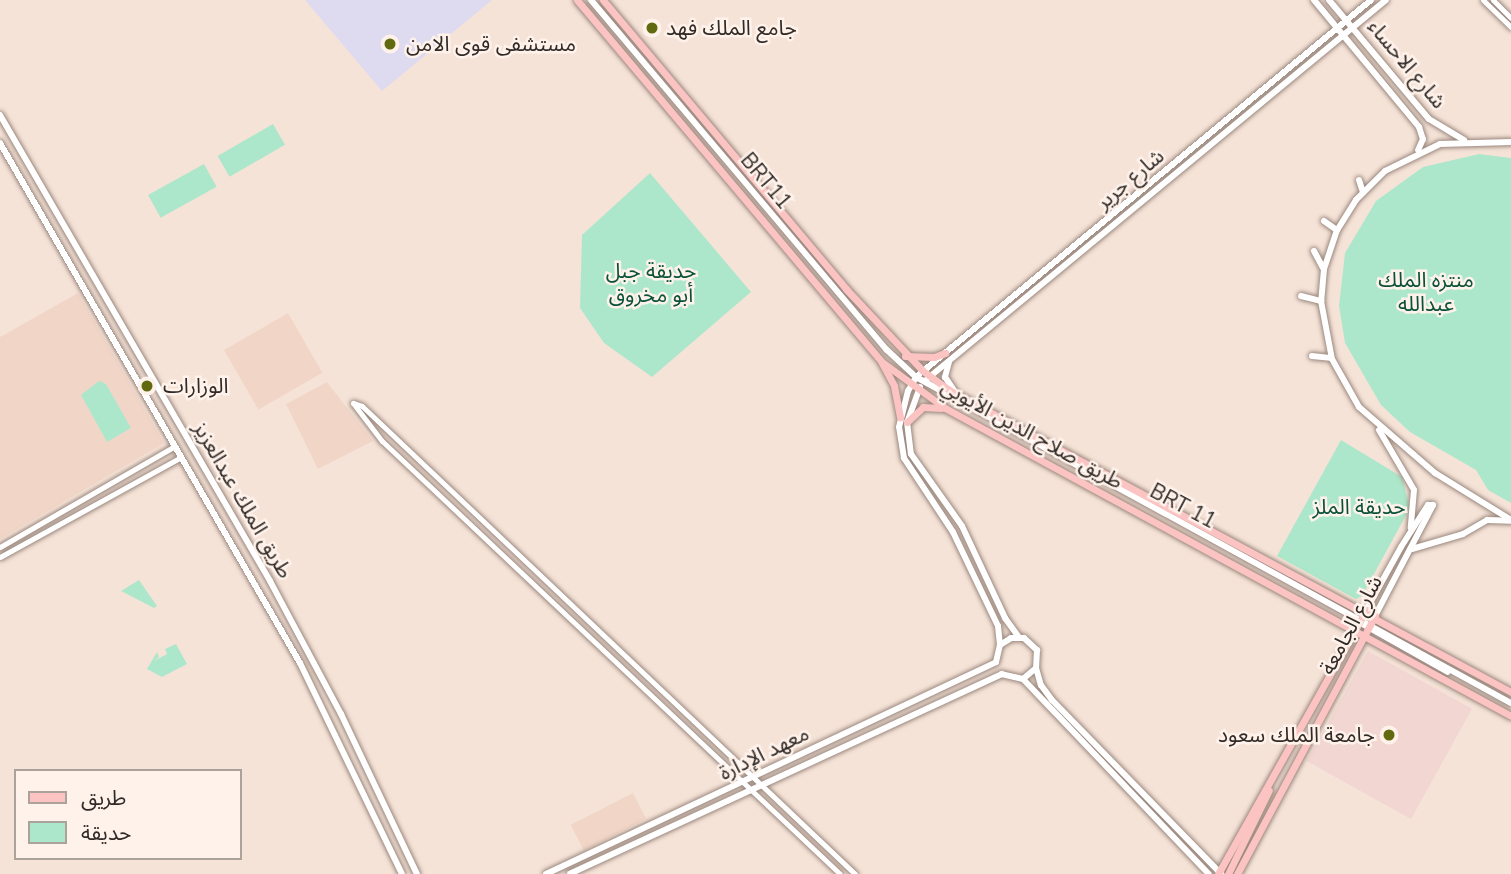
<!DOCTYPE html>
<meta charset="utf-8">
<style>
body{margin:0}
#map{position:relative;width:1511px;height:874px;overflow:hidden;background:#f6e3d8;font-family:"Nunito Sans","Noto Sans Arabic",sans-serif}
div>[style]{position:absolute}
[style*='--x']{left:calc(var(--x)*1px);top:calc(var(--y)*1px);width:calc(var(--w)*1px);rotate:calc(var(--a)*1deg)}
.built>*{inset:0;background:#f1d6c8;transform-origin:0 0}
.education>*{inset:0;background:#f1d6d2;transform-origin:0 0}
.medical>*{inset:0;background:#dedaf0}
.green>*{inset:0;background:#ade7cb;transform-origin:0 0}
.roads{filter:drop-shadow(0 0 2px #9a887e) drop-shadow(0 0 2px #9a887e)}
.tertiary>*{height:5px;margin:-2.5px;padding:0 2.5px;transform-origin:2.5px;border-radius:2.5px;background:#fff}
.secondary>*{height:6px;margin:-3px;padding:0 3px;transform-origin:3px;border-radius:3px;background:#fff}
.primary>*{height:7px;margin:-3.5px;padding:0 3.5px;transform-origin:3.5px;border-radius:3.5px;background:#fbc3c2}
.dots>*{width:19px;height:19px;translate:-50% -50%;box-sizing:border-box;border:4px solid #fef2eb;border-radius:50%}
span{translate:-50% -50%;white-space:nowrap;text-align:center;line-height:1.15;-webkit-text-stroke:5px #fef2eb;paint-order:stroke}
.poi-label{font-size:21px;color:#312a26}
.left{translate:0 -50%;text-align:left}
.right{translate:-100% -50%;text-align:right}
.street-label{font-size:21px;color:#312a26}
.park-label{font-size:21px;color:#095239}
.legend{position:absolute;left:14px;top:769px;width:228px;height:91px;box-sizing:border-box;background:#fef2eb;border:2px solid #aca29c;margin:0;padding:9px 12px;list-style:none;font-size:21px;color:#312a26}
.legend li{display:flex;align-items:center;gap:14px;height:35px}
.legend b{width:35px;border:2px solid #aca29c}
</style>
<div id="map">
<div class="built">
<div style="clip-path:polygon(78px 293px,164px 443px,0 539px,0 337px)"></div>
<div style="left:288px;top:313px;width:69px;height:74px;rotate:60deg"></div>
<div style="clip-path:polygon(327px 382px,373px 441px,318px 469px,286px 404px)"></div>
<div style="left:633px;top:793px;width:29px;height:70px;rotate:63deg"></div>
</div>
<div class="education">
<div style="left:1368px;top:651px;width:119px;height:126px;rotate:29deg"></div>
</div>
<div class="medical">
<div style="clip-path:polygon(305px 0,492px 0,382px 91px)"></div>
</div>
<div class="green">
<div style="left:273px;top:124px;width:24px;height:64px;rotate:60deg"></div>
<div style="clip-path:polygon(1479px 154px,1511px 158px,1511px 503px,1488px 490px,1476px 470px,1410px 432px,1381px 405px,1345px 343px,1339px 306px,1345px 253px,1376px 201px,1423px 167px)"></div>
<div style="left:204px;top:164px;width:26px;height:64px;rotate:61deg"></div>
<div style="clip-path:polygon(650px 173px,751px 292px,652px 377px,604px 343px,580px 308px,582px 235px)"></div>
<div style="clip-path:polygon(99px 381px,106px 384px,131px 428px,107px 442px,81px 395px)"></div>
<div style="clip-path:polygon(1341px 440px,1402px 477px,1410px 508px,1362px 596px,1356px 599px,1277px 556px)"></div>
<div style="clip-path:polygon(139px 580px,157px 606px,154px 608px,121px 591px)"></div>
<div style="clip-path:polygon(176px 644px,187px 664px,162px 677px,147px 669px,157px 652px,159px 657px,154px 661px,167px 654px,165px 649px)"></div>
</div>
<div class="roads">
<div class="tertiary">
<div style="--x:1483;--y:0;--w:39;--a:44"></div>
<div style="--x:1493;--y:0;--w:25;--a:45"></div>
<div style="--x:353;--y:403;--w:9;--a:18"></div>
<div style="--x:362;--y:406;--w:680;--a:43.51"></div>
<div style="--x:353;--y:403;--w:48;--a:52.7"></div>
<div style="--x:382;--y:441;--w:630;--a:43.39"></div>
<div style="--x:0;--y:547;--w:202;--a:-30"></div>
<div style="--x:0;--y:557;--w:207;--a:-28.9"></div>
</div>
<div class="secondary">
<div style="--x:591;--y:0;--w:458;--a:49.8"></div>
<div style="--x:887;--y:350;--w:40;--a:43"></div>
<div style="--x:916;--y:377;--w:678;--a:28.72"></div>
<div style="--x:1314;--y:0;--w:165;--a:50.4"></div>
<div style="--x:1419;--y:127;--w:13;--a:72"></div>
<div style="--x:1423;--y:139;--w:12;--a:114"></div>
<div style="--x:1329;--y:0;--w:155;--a:50"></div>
<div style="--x:1429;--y:119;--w:41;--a:31"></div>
<div style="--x:0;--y:115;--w:539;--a:59.91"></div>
<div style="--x:270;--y:581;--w:151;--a:61.9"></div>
<div style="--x:341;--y:714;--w:177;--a:64.6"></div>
<div style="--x:1511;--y:142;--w:71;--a:178.4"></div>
<div style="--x:1440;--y:144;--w:61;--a:153.9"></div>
<div style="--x:1385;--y:171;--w:41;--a:135"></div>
<div style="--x:1356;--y:200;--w:36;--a:122"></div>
<div style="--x:1337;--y:230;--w:41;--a:108.4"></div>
<div style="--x:1324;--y:269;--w:32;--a:95"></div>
<div style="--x:1321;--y:301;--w:59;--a:79.3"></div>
<div style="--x:1332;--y:359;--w:55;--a:60.6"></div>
<div style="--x:1359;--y:407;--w:101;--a:41"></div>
<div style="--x:1435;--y:473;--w:89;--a:31.7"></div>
<div style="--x:0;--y:143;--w:600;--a:60.02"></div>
<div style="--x:300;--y:663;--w:234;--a:64.2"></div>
<div style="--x:1359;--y:180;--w:13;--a:72"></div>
<div style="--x:1324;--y:221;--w:16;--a:35"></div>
<div style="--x:1314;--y:251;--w:19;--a:62"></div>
<div style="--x:1301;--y:296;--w:21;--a:14"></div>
<div style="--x:1312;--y:356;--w:18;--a:6"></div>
<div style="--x:949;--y:362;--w:16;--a:105"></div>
<div style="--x:945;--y:377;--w:18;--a:56"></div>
<div style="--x:927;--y:379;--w:595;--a:-39.55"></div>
<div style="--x:920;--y:387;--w:37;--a:110"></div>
<div style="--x:907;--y:422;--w:32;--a:83"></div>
<div style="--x:911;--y:454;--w:88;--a:54.7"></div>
<div style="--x:962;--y:526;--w:102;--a:64.9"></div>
<div style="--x:1005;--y:618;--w:24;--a:54"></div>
<div style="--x:1379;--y:430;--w:69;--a:59.7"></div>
<div style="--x:1414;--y:490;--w:38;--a:95"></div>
<div style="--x:1412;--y:549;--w:53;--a:-16.4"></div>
<div style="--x:1463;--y:534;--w:28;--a:-30"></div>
<div style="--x:1487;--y:520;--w:24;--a:2"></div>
<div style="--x:1366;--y:610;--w:72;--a:-60.9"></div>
<div style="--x:1401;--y:547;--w:50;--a:-57.3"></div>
<div style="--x:1428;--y:505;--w:5;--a:0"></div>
<div style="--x:1433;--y:505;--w:125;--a:117.6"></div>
<div style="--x:1357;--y:621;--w:104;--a:29.3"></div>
<div style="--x:1000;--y:645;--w:19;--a:-96"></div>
<div style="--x:998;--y:626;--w:104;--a:-115.6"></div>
<div style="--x:953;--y:532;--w:89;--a:-123.5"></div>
<div style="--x:904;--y:458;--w:31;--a:-99"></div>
<div style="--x:899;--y:427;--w:37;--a:-76"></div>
<div style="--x:908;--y:391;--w:16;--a:-60"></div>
<div style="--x:916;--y:377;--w:591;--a:-39.64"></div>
<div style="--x:1036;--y:668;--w:18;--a:74"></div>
<div style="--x:1041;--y:685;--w:19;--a:54"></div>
<div style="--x:1052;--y:700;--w:243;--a:45.8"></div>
<div style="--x:1023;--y:679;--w:269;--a:46.4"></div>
<div style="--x:546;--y:874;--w:497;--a:-25.2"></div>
<div style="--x:996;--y:662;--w:17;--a:-77"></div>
<div style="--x:1000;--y:645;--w:13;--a:-32"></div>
<div style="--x:1011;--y:638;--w:13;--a:0"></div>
<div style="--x:1024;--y:638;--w:18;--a:43"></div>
<div style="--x:1037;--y:650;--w:18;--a:93"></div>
<div style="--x:1036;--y:668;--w:17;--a:140"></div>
<div style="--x:1023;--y:679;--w:22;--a:-167"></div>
<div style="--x:1002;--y:674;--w:476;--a:155.2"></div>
</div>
<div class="primary">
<div style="--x:577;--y:0;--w:473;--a:49.9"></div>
<div style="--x:882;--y:362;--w:78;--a:36.1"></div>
<div style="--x:945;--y:408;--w:644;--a:28.55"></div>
<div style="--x:603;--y:0;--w:378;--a:49.9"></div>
<div style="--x:846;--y:289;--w:112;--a:46.8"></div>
<div style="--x:923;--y:371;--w:32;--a:36"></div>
<div style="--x:949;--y:390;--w:638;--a:28.25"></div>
<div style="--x:905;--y:356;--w:29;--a:2"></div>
<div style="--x:934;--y:357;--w:12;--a:-20"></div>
<div style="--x:882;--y:363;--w:26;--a:62"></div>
<div style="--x:894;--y:386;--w:32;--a:79"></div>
<div style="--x:907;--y:422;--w:22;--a:-43"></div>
<div style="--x:923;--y:407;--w:18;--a:3"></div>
<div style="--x:1218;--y:874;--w:303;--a:-60.7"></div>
<div style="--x:1228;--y:874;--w:93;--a:-64"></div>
<div style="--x:1237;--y:874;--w:293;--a:-61.9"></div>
</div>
</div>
<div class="dots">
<div style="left:652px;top:28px;background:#626a0f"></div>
<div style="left:390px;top:44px;background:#626a0f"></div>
<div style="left:147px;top:386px;background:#626a0f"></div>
<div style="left:1389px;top:735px;background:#626a0f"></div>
</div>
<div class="poi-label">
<span class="left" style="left:666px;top:28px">جامع الملك فهد</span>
<span class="left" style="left:406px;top:44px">مستشفى قوى الامن</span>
<span class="left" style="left:163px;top:386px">الوزارات</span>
<span class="right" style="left:1375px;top:735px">جامعة الملك سعود</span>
</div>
<div class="street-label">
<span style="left:1407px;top:64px;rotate:50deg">شارع الاحساء</span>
<span style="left:1130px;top:179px;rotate:-40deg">شارع جرير</span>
<span style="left:766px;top:181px;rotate:50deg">BRT11</span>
<span style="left:1032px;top:434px;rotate:29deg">طريق صلاح الدين الأيوبي</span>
<span style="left:243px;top:500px;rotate:60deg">طريق الملك عبدالعزيز</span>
<span style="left:1183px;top:506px;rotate:28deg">BRT 11</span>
<span style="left:1351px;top:625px;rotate:-62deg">شارع الجامعة</span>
<span style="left:764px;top:753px;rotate:-26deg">معهد الإدارة</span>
</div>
<div class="park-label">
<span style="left:651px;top:283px">حديقة جبل<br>أبو مخروق</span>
<span style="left:1426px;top:292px">منتزه الملك<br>عبدالله</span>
<span style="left:1359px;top:507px">حديقة الملز</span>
</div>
<ul class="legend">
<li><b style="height:9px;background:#fbc3c2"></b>طريق</li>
<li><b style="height:19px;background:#ade7cb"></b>حديقة</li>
</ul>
</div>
